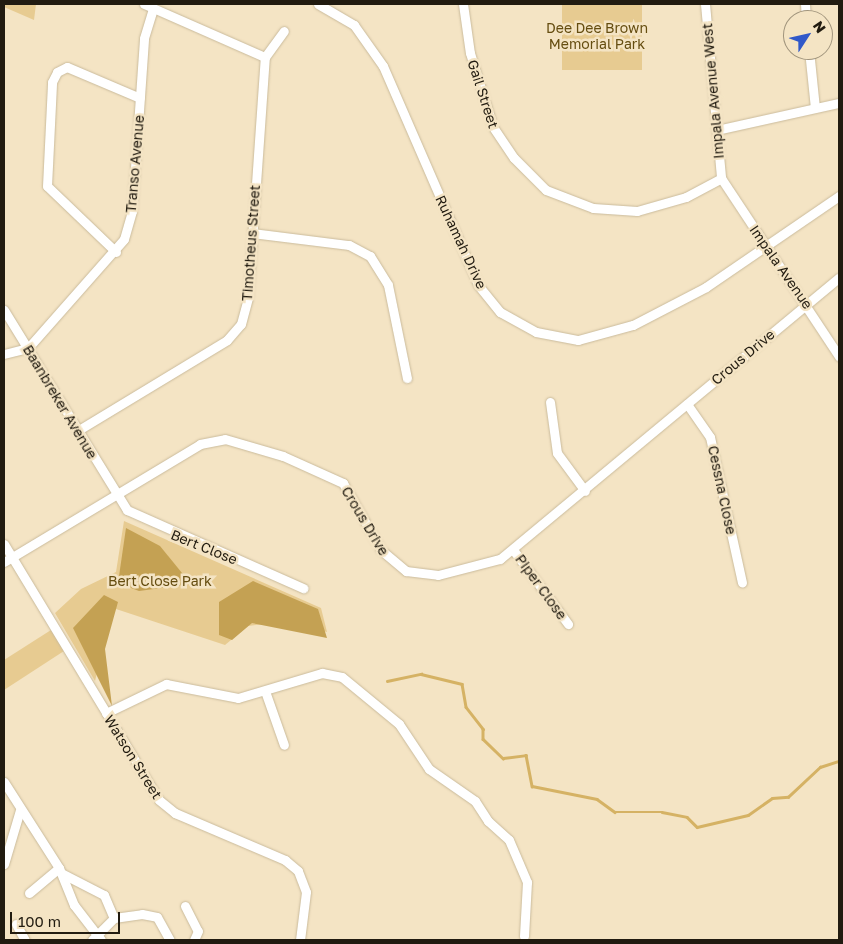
<!DOCTYPE html>
<style>
body{margin:0}
#map{position:relative;width:843px;height:944px;overflow:hidden;background:#f4e4c4;font-family:"Golos Text",sans-serif}
div>[style]{position:absolute}
[style*='--x']{left:calc(var(--x)*1px);top:calc(var(--y)*1px);width:calc(var(--w)*1px);rotate:calc(var(--a)*1deg)}
.green>*{inset:0;background:#e7cb91;transform-origin:0 0}
.forest>*{inset:0;background:#c4a153}
.stream>*{height:2.5px;margin:-1.25px;padding:0 1.25px;transform-origin:1.25px;border-radius:1.25px;background:#d5b264}
.roads{filter:drop-shadow(0 0 1px #cabb9c) drop-shadow(0 0 1px #cabb9c)}
.minor>*{height:9px;margin:-4.5px;padding:0 4.5px;transform-origin:4.5px;border-radius:4.5px;background:#fff}
span{translate:-50% -50%;white-space:nowrap;text-align:center;line-height:1.15;-webkit-text-stroke:5px #f4e4c4;paint-order:stroke}
.park-label{font-size:14px;color:#654d10}
.street-label{font-size:14px;color:#211b10}
.frame{position:absolute;inset:0;border:5px solid #211b10;pointer-events:none}
.north{position:absolute;left:783px;top:10px;width:50px;height:50px;box-sizing:border-box;background:#f4e4c4;border:1px solid #a0947c;border-radius:50%;rotate:55deg;font-size:14px;font-weight:700;line-height:20px;text-align:center;color:#211b10}
.north::after{content:'';display:block;margin:auto;width:18px;height:22px;background:#3159c9;clip-path:polygon(50% 0,100% 100%,50% 72%,0 100%)}
.scale{position:absolute;left:10px;top:912px;width:110px;height:22px;box-sizing:border-box;border:2px solid #211b10;border-top:0;padding-left:6px;font-size:15px;line-height:18px;white-space:nowrap;color:#211b10;-webkit-text-stroke:4px #f4e4c4;paint-order:stroke}
</style>
<div id="map">
<div class="green">
<div style="clip-path:polygon(4px 4px,36px 4px,34px 20px,4px 7px)"></div>
<div style="left:562px;top:4px;width:80px;height:66px"></div>
<div style="clip-path:polygon(124px 521px,321px 608px,327px 632px,283px 622px,248px 626px,225px 645px,113px 608px,95px 681px,55px 613px,81px 589px,116px 572px)"></div>
<div style="clip-path:polygon(51px 630px,64px 651px,4px 690px,4px 660px)"></div>
</div>
<div class="forest">
<div style="clip-path:polygon(126px 528px,160px 546px,191px 584px,139px 591px,118px 583px)"></div>
<div style="clip-path:polygon(253px 581px,318px 609px,327px 638px,252px 623px,232px 640px,219px 635px,219px 602px)"></div>
<div style="clip-path:polygon(104px 595px,118px 602px,105px 649px,112px 706px,73px 628px)"></div>
</div>
<div class="stream">
<div style="--x:387;--y:681;--w:35;--a:-12"></div>
<div style="--x:421;--y:674;--w:42;--a:13.7"></div>
<div style="--x:462;--y:684;--w:23;--a:80"></div>
<div style="--x:466;--y:707;--w:28;--a:52"></div>
<div style="--x:483;--y:729;--w:10;--a:90"></div>
<div style="--x:483;--y:739;--w:28;--a:44"></div>
<div style="--x:503;--y:758;--w:23;--a:-7"></div>
<div style="--x:526;--y:755;--w:32;--a:79"></div>
<div style="--x:532;--y:786;--w:66;--a:11.3"></div>
<div style="--x:597;--y:799;--w:22;--a:36"></div>
<div style="--x:615;--y:812;--w:47;--a:0"></div>
<div style="--x:662;--y:812;--w:25;--a:11"></div>
<div style="--x:687;--y:817;--w:14;--a:45"></div>
<div style="--x:697;--y:827;--w:52;--a:-13.2"></div>
<div style="--x:748;--y:815;--w:29;--a:-35"></div>
<div style="--x:772;--y:798;--w:16;--a:-4"></div>
<div style="--x:788;--y:797;--w:44;--a:-43.2"></div>
<div style="--x:820;--y:767;--w:20;--a:-18"></div>
</div>
<div class="roads">
<div class="minor">
<div style="--x:144;--y:4;--w:132;--a:23.7"></div>
<div style="--x:318;--y:4;--w:42;--a:30.3"></div>
<div style="--x:354;--y:25;--w:50;--a:54.7"></div>
<div style="--x:383;--y:66;--w:239;--a:66.5"></div>
<div style="--x:478;--y:285;--w:35;--a:51"></div>
<div style="--x:500;--y:312;--w:41;--a:29.1"></div>
<div style="--x:536;--y:332;--w:43;--a:10.8"></div>
<div style="--x:578;--y:340;--w:57;--a:-15.3"></div>
<div style="--x:633;--y:325;--w:82;--a:-27.5"></div>
<div style="--x:706;--y:287;--w:161;--a:-34.4"></div>
<div style="--x:463;--y:4;--w:49;--a:81.9"></div>
<div style="--x:470;--y:53;--w:77;--a:72.7"></div>
<div style="--x:493;--y:127;--w:37;--a:56"></div>
<div style="--x:514;--y:158;--w:45;--a:45"></div>
<div style="--x:546;--y:190;--w:50;--a:21"></div>
<div style="--x:593;--y:208;--w:44;--a:3.9"></div>
<div style="--x:637;--y:211;--w:51;--a:-15.9"></div>
<div style="--x:686;--y:197;--w:40;--a:-28"></div>
<div style="--x:705;--y:4;--w:175;--a:84.7"></div>
<div style="--x:721;--y:178;--w:214;--a:56.5"></div>
<div style="--x:805;--y:4;--w:16;--a:86"></div>
<div style="--x:809;--y:50;--w:58;--a:84.1"></div>
<div style="--x:717;--y:130;--w:125;--a:-12.5"></div>
<div style="--x:252;--y:233;--w:98;--a:7.1"></div>
<div style="--x:349;--y:245;--w:24;--a:28"></div>
<div style="--x:370;--y:256;--w:34;--a:58"></div>
<div style="--x:388;--y:285;--w:95;--a:78.5"></div>
<div style="--x:116;--y:252;--w:95;--a:-136.3"></div>
<div style="--x:47;--y:186;--w:104;--a:-87.2"></div>
<div style="--x:52;--y:82;--w:11;--a:-63"></div>
<div style="--x:57;--y:72;--w:11;--a:-27"></div>
<div style="--x:67;--y:67;--w:79;--a:23"></div>
<div style="--x:4;--y:310;--w:235;--a:58.4"></div>
<div style="--x:127;--y:510;--w:193;--a:23.9"></div>
<div style="--x:4;--y:354;--w:25;--a:-14"></div>
<div style="--x:28;--y:348;--w:145;--a:-48.6"></div>
<div style="--x:124;--y:239;--w:29;--a:-74"></div>
<div style="--x:132;--y:211;--w:173;--a:-86"></div>
<div style="--x:144;--y:38;--w:31;--a:-73"></div>
<div style="--x:550;--y:402;--w:51;--a:82.2"></div>
<div style="--x:557;--y:453;--w:47;--a:53.6"></div>
<div style="--x:687;--y:404;--w:40;--a:55.1"></div>
<div style="--x:710;--y:437;--w:149;--a:77.6"></div>
<div style="--x:77;--y:431;--w:175;--a:-31.2"></div>
<div style="--x:227;--y:340;--w:21;--a:-49"></div>
<div style="--x:241;--y:324;--w:27;--a:-75"></div>
<div style="--x:248;--y:298;--w:242;--a:-86"></div>
<div style="--x:265;--y:57;--w:32;--a:-54"></div>
<div style="--x:4;--y:544;--w:299;--a:58.8"></div>
<div style="--x:159;--y:800;--w:21;--a:39"></div>
<div style="--x:175;--y:813;--w:120;--a:23.1"></div>
<div style="--x:285;--y:860;--w:17;--a:40"></div>
<div style="--x:298;--y:871;--w:22;--a:69"></div>
<div style="--x:306;--y:892;--w:48;--a:97.1"></div>
<div style="--x:514;--y:551;--w:91;--a:53.5"></div>
<div style="--x:4;--y:562;--w:229;--a:-31"></div>
<div style="--x:200;--y:444;--w:25;--a:-11"></div>
<div style="--x:225;--y:439;--w:60;--a:16.3"></div>
<div style="--x:283;--y:456;--w:66;--a:24.2"></div>
<div style="--x:343;--y:483;--w:77;--a:60.4"></div>
<div style="--x:381;--y:550;--w:33;--a:40"></div>
<div style="--x:406;--y:571;--w:32;--a:7"></div>
<div style="--x:438;--y:575;--w:64;--a:-14.5"></div>
<div style="--x:500;--y:559;--w:440;--a:-39.7"></div>
<div style="--x:265;--y:691;--w:57;--a:70.6"></div>
<div style="--x:106;--y:713;--w:67;--a:-25.8"></div>
<div style="--x:166;--y:684;--w:73;--a:11"></div>
<div style="--x:238;--y:698;--w:88;--a:-16.6"></div>
<div style="--x:322;--y:673;--w:20;--a:11"></div>
<div style="--x:342;--y:677;--w:74;--a:39.5"></div>
<div style="--x:399;--y:724;--w:54;--a:56.3"></div>
<div style="--x:429;--y:769;--w:56;--a:34.8"></div>
<div style="--x:475;--y:801;--w:24;--a:57"></div>
<div style="--x:488;--y:821;--w:28;--a:42"></div>
<div style="--x:509;--y:840;--w:46;--a:66.8"></div>
<div style="--x:527;--y:882;--w:54;--a:93.2"></div>
<div style="--x:4;--y:782;--w:102;--a:57.4"></div>
<div style="--x:59;--y:868;--w:40;--a:68"></div>
<div style="--x:74;--y:905;--w:44;--a:52.4"></div>
<div style="--x:4;--y:864;--w:56;--a:-73.5"></div>
<div style="--x:63;--y:874;--w:46;--a:27.1"></div>
<div style="--x:104;--y:895;--w:25;--a:67"></div>
<div style="--x:29;--y:893;--w:39;--a:-40"></div>
<div style="--x:185;--y:906;--w:28;--a:63"></div>
<div style="--x:198;--y:931;--w:10;--a:114"></div>
<div style="--x:16;--y:924;--w:18;--a:61"></div>
<div style="--x:92;--y:940;--w:31;--a:-45"></div>
<div style="--x:114;--y:918;--w:28;--a:-8"></div>
<div style="--x:142;--y:914;--w:15;--a:11"></div>
<div style="--x:157;--y:917;--w:26;--a:61"></div>
</div>
</div>
<div class="park-label">
<span style="left:597px;top:36px">Dee Dee Brown<br>Memorial Park</span>
<span style="left:160px;top:581px">Bert Close Park</span>
</div>
<div class="street-label">
<span style="left:713px;top:91px;rotate:-95deg">Impala Avenue West</span>
<span style="left:483px;top:94px;rotate:72deg">Gail Street</span>
<span style="left:135px;top:164px;rotate:-85deg">Transo Avenue</span>
<span style="left:461px;top:242px;rotate:65deg">Ruhamah Drive</span>
<span style="left:251px;top:243px;rotate:-86deg">Timotheus Street</span>
<span style="left:781px;top:267px;rotate:55deg">Impala Avenue</span>
<span style="left:743px;top:357px;rotate:-40deg">Crous Drive</span>
<span style="left:60px;top:402px;rotate:59deg">Baanbreker Avenue</span>
<span style="left:722px;top:490px;rotate:78deg">Cessna Close</span>
<span style="left:365px;top:521px;rotate:59deg">Crous Drive</span>
<span style="left:204px;top:547px;rotate:22deg">Bert Close</span>
<span style="left:541px;top:587px;rotate:54deg">Piper Close</span>
<span style="left:133px;top:757px;rotate:58deg">Watson Street</span>
</div>
<div class="frame"></div>
<div class="north">N</div>
<div class="scale">100 m</div>
</div>
